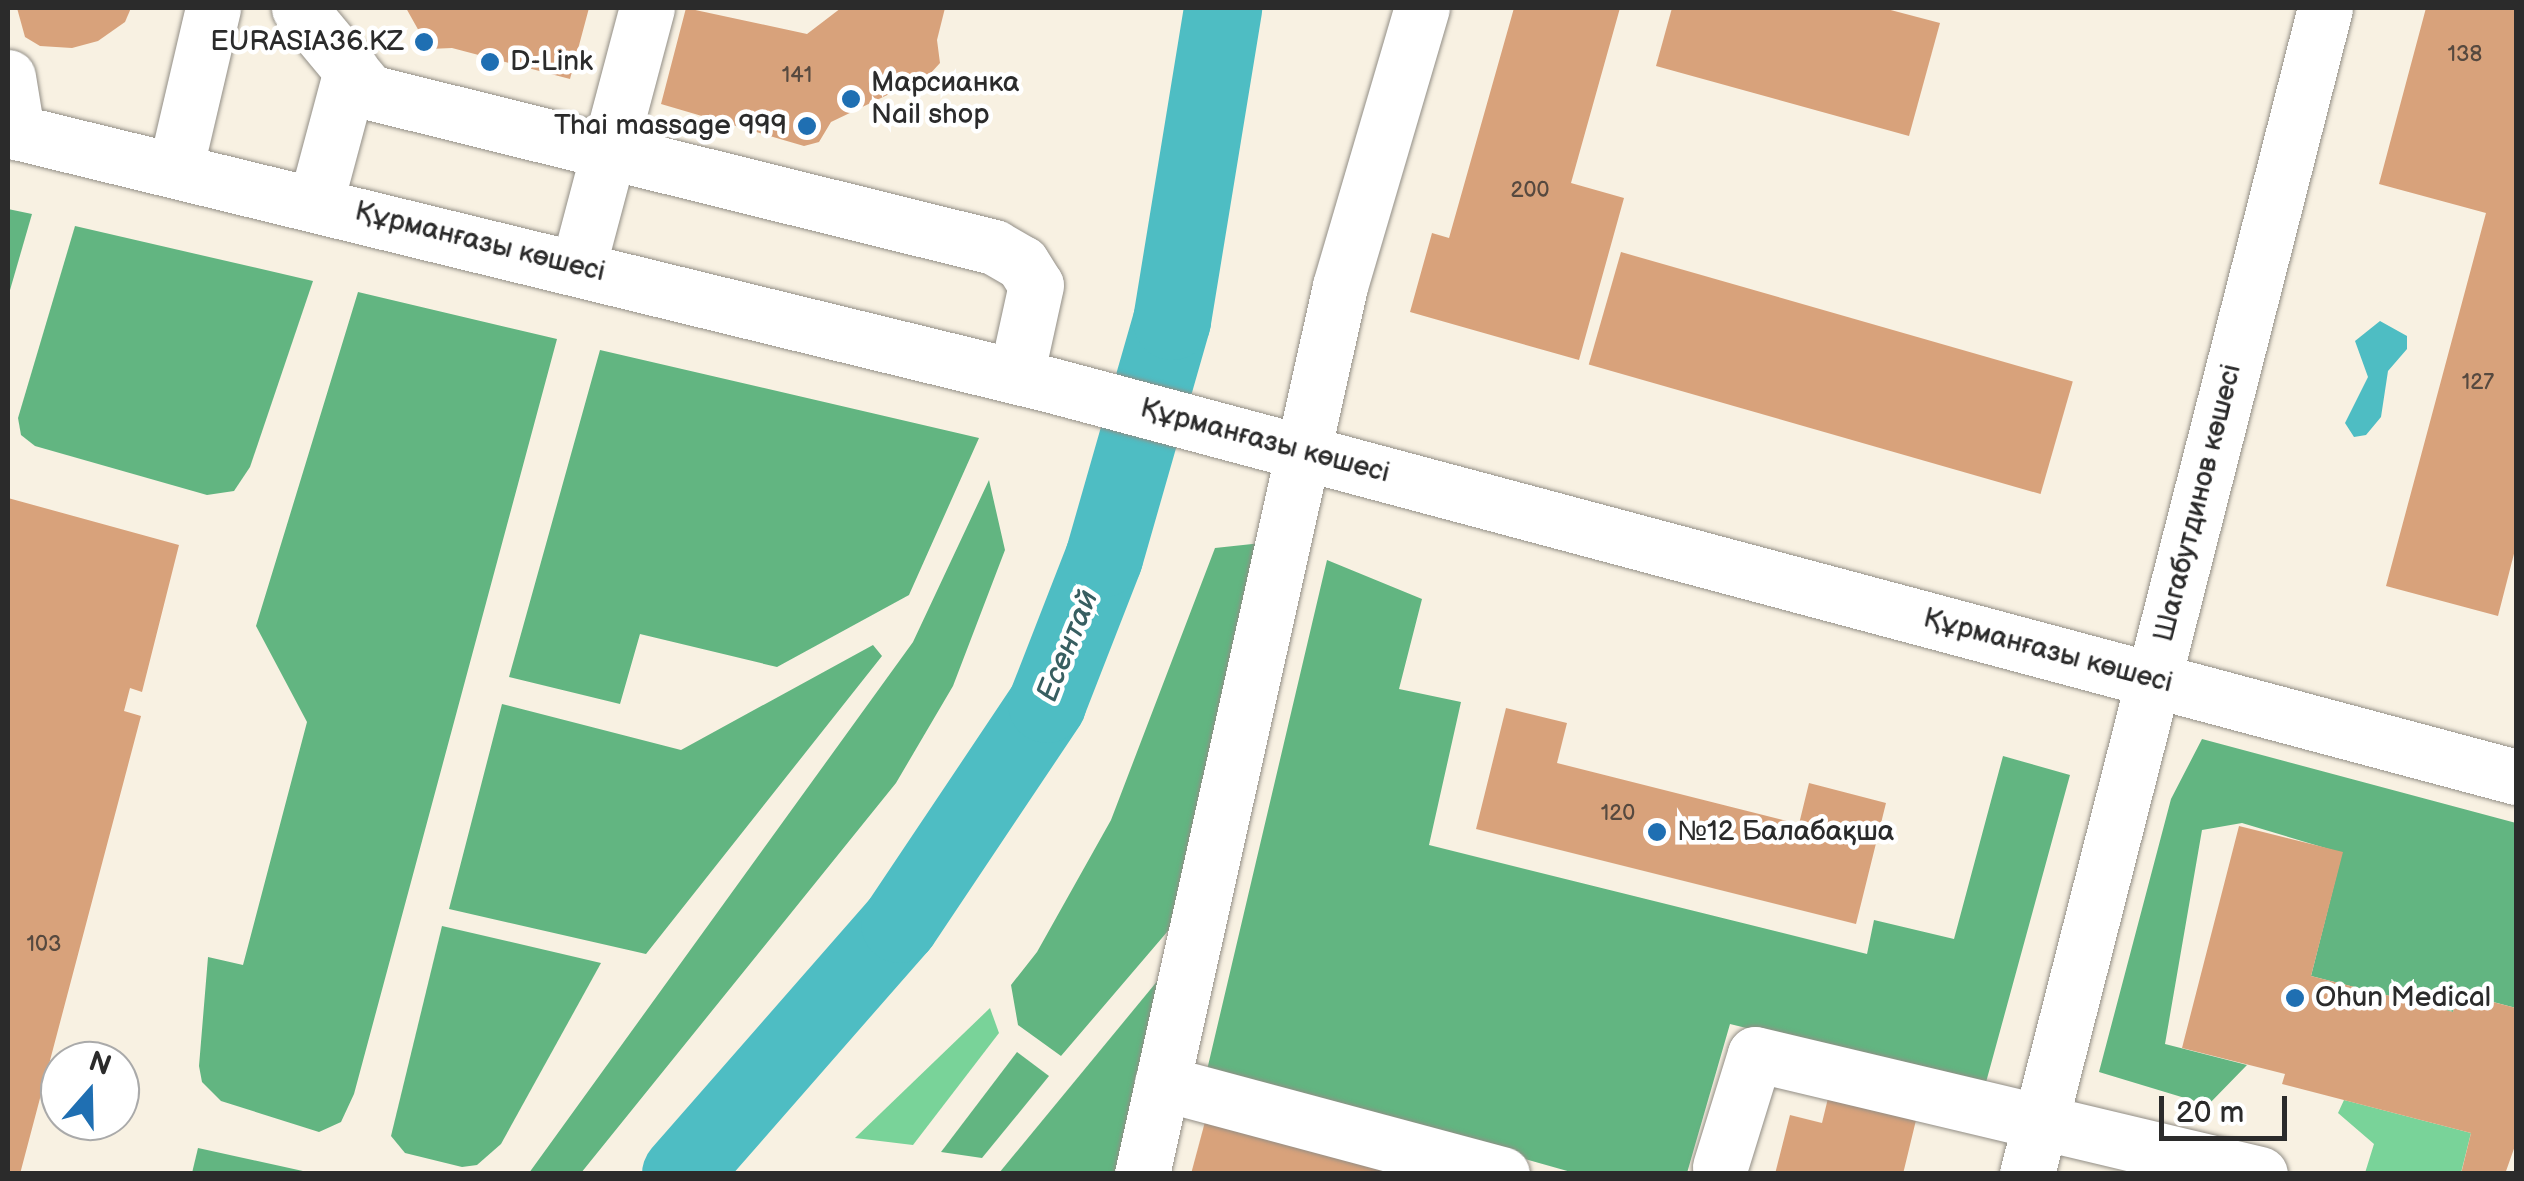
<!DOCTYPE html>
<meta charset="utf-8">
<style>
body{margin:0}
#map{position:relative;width:2524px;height:1181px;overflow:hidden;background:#f8f1e2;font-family:"Balsamiq Sans",sans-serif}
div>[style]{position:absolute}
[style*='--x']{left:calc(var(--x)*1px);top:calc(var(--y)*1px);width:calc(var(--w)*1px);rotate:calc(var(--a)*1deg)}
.green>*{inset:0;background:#79d399}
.forest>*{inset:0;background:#62b581}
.water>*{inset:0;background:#4ebdc3}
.river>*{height:78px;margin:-39px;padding:0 39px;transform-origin:39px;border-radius:39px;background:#4ebdc3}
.building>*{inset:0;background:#d8a27b;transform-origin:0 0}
.roads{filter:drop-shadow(0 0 2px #928e86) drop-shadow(0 0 2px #928e86)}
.minor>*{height:55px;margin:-27.5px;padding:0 27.5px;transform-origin:27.5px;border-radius:27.5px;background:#fff}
.dots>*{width:28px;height:28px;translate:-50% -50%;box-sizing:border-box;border:5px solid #fff;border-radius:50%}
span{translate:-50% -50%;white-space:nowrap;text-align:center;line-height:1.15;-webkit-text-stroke:9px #fff;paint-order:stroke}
.number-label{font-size:22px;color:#56493f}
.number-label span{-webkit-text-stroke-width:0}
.poi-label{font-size:28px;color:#2b2b2b}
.right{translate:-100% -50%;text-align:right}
.left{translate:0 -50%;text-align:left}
.street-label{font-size:28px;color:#2b2b2b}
.water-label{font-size:30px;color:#375e60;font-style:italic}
.frame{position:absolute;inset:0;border:10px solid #2b2b2b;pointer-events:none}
.north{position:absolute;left:40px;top:1041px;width:100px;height:100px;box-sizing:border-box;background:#fff;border:2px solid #aaa;border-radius:50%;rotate:20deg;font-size:28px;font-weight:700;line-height:40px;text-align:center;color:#2b2b2b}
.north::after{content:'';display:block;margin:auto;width:35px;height:45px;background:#1f6fb2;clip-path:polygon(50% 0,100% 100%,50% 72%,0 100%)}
.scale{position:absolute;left:2159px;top:1096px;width:128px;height:45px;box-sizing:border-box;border:5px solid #2b2b2b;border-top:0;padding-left:12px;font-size:30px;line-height:35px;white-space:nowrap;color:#2b2b2b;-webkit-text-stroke:8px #fff;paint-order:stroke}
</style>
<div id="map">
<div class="green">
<div style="clip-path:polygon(990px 1008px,999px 1033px,913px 1145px,855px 1138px)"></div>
<div style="clip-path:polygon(2344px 1100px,2471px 1133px,2461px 1173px,2365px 1173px,2374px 1144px,2338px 1113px)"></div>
</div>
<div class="forest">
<div style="clip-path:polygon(8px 209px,32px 214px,8px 297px)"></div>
<div style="clip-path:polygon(75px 226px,313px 281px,250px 467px,234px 491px,207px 495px,35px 446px,21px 435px,18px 418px)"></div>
<div style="clip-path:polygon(358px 292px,557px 339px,354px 1094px,341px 1122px,319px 1132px,221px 1101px,202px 1082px,199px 1066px,208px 957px,243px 965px,307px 722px,256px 626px)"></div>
<div style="clip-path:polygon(600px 350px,979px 438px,909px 595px,777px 667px,640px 634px,620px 704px,509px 677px)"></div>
<div style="clip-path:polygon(989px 480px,1005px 550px,953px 686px,896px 783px,581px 1173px,529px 1173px,913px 642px)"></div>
<div style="clip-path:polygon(1271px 542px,1191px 904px,1061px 1056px,1018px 1025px,1011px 985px,1037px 952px,1111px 820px,1215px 548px)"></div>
<div style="clip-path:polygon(1327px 560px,1422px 599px,1399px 689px,1461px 702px,1429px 845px,1867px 954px,1874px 920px,1954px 939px,2003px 756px,2070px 775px,1985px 1086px,1730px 1024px,1687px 1173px,1578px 1174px,1207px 1070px)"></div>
<div style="clip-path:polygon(873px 645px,882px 656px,646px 954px,449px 909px,502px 704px,681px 750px)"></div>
<div style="clip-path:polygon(2202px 739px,2516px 823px,2516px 1008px,2459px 993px,2453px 1012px,2311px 976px,2342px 853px,2242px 823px,2202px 830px,2165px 1044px,2247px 1065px,2208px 1105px,2099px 1072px,2171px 799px)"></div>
<div style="clip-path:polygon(442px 926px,601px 963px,501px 1144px,477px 1165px,462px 1167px,405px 1153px,391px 1136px)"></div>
<div style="clip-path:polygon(1178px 956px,1129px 1173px,999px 1173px)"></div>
<div style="clip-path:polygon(1017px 1052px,1049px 1076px,982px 1158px,941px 1152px)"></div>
<div style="clip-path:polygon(198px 1148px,312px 1173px,192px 1173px)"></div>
</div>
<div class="water">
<div style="clip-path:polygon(2380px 321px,2407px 336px,2407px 349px,2388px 371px,2381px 417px,2366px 435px,2354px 437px,2345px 423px,2368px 377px,2355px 341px)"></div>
</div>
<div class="river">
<div style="--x:681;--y:1174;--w:332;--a:-48.8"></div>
<div style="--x:900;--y:924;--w:265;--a:-56.2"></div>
<div style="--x:1047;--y:704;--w:157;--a:-68.7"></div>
<div style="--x:1104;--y:558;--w:247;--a:-74"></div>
<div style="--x:1172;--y:321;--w:317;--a:-80.7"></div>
</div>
<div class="building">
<div style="clip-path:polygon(17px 8px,131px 8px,125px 22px,98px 41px,72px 48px,40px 46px,25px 37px)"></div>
<div style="clip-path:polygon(406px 8px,589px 8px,570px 79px,452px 48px,429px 49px)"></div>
<div style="clip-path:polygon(686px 8px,807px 34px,841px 8px,945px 8px,937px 40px,940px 63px,929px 75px,831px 122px,819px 142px,804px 146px,661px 104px)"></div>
<div style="clip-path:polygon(1514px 8px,1620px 8px,1571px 183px,1624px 198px,1579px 360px,1410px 312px,1432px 233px,1449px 238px)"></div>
<div style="clip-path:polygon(1672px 8px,1883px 8px,1940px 23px,1909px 136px,1656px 66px)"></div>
<div style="clip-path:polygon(2426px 8px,2516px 8px,2516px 546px,2498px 616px,2386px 586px,2486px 213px,2379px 184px)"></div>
<div style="left:1621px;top:252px;width:470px;height:117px;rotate:16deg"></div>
<div style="clip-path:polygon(8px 498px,179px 545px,142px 692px,130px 688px,124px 711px,141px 716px,20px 1174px,8px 1174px)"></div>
<div style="clip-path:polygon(1506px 708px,1567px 723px,1557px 763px,1799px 824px,1809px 783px,1886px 803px,1856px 924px,1476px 829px)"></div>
<div style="clip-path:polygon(2239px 826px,2343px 852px,2311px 976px,2453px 1012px,2458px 993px,2516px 1008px,2516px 1143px,2505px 1174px,2461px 1174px,2471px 1133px,2282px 1084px,2285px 1074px,2182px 1048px)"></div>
<div style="clip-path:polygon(1829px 1094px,1917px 1116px,1903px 1174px,1775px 1174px,1790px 1115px,1822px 1123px)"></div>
<div style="clip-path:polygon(1206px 1118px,1403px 1174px,1191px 1174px)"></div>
</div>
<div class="roads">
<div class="minor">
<div style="--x:299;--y:8;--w:109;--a:50.2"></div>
<div style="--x:369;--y:92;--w:644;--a:13.93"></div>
<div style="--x:994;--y:247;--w:32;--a:30"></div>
<div style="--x:1022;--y:263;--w:26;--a:58"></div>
<div style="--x:1036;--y:285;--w:93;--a:102.4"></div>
<div style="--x:8;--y:77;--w:56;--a:80.7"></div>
<div style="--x:8;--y:130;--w:1074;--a:13.74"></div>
<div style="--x:1051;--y:385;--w:1517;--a:14.98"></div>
<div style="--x:176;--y:166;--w:162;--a:-76.8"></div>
<div style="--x:316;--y:201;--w:136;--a:-75"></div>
<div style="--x:578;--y:267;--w:268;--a:-75.1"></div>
<div style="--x:1162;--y:1083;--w:352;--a:15"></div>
<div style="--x:1720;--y:1167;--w:118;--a:-72.8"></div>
<div style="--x:1755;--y:1054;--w:519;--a:13.37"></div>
<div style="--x:1142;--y:1174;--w:910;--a:-77.43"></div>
<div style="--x:1340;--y:286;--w:290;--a:-73.6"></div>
<div style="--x:2027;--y:1174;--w:1203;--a:-75.66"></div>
</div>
</div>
<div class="dots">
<div style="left:424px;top:42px;background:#1f6fb2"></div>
<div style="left:490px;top:62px;background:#1f6fb2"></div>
<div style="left:851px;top:99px;background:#1f6fb2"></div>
<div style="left:807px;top:126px;background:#1f6fb2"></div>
<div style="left:1657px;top:832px;background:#1f6fb2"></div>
<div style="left:2295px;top:998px;background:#1f6fb2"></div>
</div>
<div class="number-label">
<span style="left:2465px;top:55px">138</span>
<span style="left:797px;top:76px">141</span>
<span style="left:1530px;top:191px">200</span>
<span style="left:2478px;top:383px">127</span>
<span style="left:1618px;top:814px">120</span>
<span style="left:44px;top:945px">103</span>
</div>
<div class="poi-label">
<span class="right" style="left:404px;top:42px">EURASIA36.KZ</span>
<span class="left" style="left:510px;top:62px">D-Link</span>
<span class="left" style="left:871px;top:99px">Марсианка<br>Nail shop</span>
<span class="right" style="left:787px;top:126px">Thai massage 999</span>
<span class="left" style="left:1677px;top:832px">№12 Балабақша</span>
<span class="left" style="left:2315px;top:998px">Ohun Medical</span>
</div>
<div class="street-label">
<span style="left:480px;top:242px;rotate:14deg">Құрманғазы көшесі</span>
<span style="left:1265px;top:441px;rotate:15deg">Құрманғазы көшесі</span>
<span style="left:2198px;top:503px;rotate:-76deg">Шагабутдинов көшесі</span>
<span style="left:2048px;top:651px;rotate:15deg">Құрманғазы көшесі</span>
</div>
<div class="water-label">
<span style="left:1068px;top:646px;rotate:-68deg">Есентай</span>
</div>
<div class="frame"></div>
<div class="north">N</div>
<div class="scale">20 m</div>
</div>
